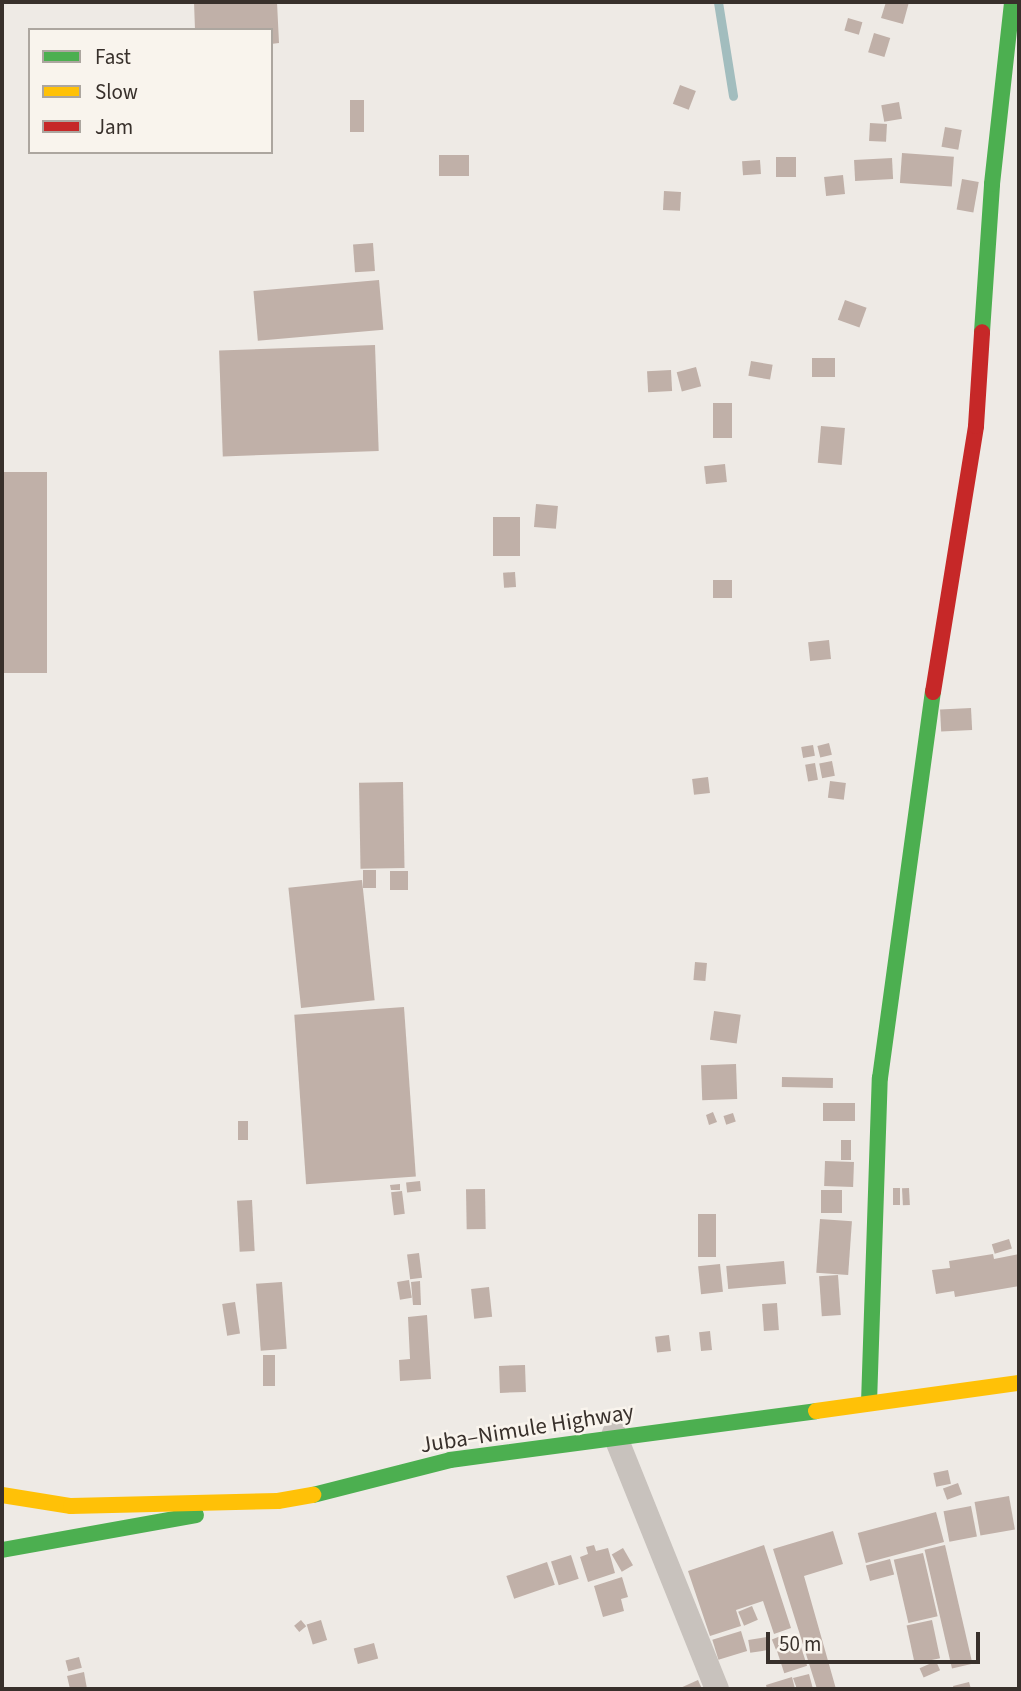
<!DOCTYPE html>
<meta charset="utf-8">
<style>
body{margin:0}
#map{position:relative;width:1021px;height:1691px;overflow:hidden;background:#eeeae5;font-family:"Source Sans 3",sans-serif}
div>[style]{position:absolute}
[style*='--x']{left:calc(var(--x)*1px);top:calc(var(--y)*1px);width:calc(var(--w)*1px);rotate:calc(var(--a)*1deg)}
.stream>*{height:9px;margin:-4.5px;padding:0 4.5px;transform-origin:4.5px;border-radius:4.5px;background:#a2bdbe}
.building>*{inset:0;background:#c0b0a8;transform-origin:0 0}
.street>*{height:24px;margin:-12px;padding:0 12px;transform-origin:12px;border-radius:12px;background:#c8c2bd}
.fast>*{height:16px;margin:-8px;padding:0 8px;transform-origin:8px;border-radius:8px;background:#4caf50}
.slow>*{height:16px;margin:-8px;padding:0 8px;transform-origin:8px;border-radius:8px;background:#ffc107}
.jam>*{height:16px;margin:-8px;padding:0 8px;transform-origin:8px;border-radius:8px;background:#c62828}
span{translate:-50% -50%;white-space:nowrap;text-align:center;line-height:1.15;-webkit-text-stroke:5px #f9f4ed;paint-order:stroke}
.street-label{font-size:23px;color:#38302b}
.frame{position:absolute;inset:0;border:4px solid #38302b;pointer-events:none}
.legend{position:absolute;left:28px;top:28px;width:245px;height:126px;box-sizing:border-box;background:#f9f4ed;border:2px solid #aca69f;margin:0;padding:9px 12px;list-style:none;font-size:21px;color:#38302b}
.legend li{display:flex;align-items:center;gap:14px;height:35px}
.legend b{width:35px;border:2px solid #aca69f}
.scale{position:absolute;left:766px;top:1632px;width:214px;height:32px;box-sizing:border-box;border:4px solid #38302b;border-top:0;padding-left:9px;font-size:21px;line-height:24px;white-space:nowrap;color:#38302b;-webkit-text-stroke:5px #f9f4ed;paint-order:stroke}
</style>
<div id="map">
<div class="stream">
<div style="--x:718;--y:2;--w:95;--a:80.9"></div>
</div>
<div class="building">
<div style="clip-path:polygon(194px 2px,277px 2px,279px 43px,271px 44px,271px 30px,195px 30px)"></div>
<div style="clip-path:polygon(886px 2px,909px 2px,903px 24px,881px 18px)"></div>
<div style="left:848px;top:18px;width:15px;height:13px;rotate:16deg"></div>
<div style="left:874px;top:33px;width:17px;height:20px;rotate:17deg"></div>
<div style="left:680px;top:85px;width:17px;height:20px;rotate:21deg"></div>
<div style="left:350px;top:100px;width:14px;height:32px"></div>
<div style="left:899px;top:102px;width:17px;height:18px;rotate:80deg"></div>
<div style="left:870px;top:123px;width:17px;height:18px;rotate:3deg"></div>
<div style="left:945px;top:127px;width:17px;height:20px;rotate:10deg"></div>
<div style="left:902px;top:153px;width:52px;height:30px;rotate:4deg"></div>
<div style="left:469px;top:155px;width:21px;height:30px;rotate:90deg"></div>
<div style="left:776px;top:157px;width:20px;height:20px"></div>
<div style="left:892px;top:158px;width:21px;height:38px;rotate:87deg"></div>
<div style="left:760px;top:160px;width:14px;height:18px;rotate:86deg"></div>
<div style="left:843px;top:175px;width:19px;height:19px;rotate:84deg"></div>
<div style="left:962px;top:179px;width:17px;height:31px;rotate:10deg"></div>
<div style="left:664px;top:191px;width:17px;height:19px;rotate:3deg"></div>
<div style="left:373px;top:243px;width:28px;height:20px;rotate:86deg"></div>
<div style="left:379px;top:280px;width:50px;height:126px;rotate:85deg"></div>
<div style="left:845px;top:300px;width:23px;height:21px;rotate:20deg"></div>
<div style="left:375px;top:345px;width:106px;height:156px;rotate:88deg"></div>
<div style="left:835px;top:358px;width:19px;height:23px;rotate:90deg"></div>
<div style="left:751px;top:361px;width:22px;height:15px;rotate:10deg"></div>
<div style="left:696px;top:367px;width:20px;height:20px;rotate:75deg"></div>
<div style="left:671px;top:370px;width:21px;height:24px;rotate:87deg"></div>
<div style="left:713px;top:403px;width:19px;height:35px"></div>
<div style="left:821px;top:426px;width:24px;height:37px;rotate:5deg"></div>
<div style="left:725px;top:464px;width:18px;height:21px;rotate:84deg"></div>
<div style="left:47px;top:472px;width:201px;height:45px;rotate:90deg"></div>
<div style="left:536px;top:504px;width:22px;height:23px;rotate:5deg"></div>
<div style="left:493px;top:517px;width:27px;height:39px"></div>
<div style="left:515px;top:572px;width:15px;height:12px;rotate:86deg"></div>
<div style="left:713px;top:580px;width:19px;height:18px"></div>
<div style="left:829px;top:640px;width:19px;height:21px;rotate:84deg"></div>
<div style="left:971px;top:708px;width:22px;height:31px;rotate:87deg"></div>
<div style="left:829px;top:743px;width:12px;height:12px;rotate:76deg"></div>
<div style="left:813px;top:745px;width:11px;height:12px;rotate:80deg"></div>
<div style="left:832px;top:761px;width:15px;height:13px;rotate:79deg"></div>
<div style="left:815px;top:763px;width:17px;height:10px;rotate:80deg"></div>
<div style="left:708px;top:777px;width:16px;height:16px;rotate:83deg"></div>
<div style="left:830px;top:781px;width:16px;height:17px;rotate:7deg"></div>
<div style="left:403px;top:782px;width:86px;height:44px;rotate:89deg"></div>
<div style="left:376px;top:870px;width:18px;height:13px;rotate:90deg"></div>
<div style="left:390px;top:871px;width:18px;height:19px"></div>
<div style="left:362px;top:880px;width:121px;height:74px;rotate:84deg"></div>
<div style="left:695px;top:962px;width:12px;height:18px;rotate:5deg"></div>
<div style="left:404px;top:1007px;width:170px;height:110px;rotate:86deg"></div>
<div style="left:714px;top:1011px;width:27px;height:29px;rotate:8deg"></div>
<div style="left:736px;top:1064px;width:35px;height:35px;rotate:88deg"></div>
<div style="left:782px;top:1077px;width:51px;height:10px;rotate:1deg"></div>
<div style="left:823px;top:1103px;width:32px;height:18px"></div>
<div style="clip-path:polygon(713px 1112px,717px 1122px,709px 1125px,706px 1115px)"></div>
<div style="left:733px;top:1113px;width:9px;height:10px;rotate:72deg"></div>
<div style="left:238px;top:1121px;width:10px;height:19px"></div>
<div style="left:841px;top:1140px;width:10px;height:20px"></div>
<div style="left:825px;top:1161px;width:29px;height:25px;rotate:2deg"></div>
<div style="left:420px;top:1181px;width:10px;height:14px;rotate:84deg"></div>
<div style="clip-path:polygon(400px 1184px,400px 1190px,391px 1190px,390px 1185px)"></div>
<div style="left:893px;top:1188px;width:7px;height:17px"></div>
<div style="left:909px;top:1188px;width:17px;height:7px;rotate:87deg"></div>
<div style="left:485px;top:1189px;width:40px;height:19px;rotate:89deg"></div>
<div style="left:821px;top:1190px;width:21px;height:23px"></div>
<div style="left:402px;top:1191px;width:23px;height:11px;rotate:83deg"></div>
<div style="left:252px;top:1200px;width:51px;height:15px;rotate:87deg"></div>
<div style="left:698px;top:1214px;width:18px;height:43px"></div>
<div style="left:820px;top:1219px;width:32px;height:54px;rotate:4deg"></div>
<div style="left:1009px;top:1239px;width:10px;height:18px;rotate:73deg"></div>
<div style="left:419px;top:1253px;width:25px;height:12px;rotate:83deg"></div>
<div style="clip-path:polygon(993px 1254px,994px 1259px,1019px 1254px,1019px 1286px,955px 1297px,954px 1291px,936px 1294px,932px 1270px,950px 1268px,949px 1261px)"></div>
<div style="left:784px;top:1261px;width:23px;height:58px;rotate:85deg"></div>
<div style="left:720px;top:1264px;width:28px;height:22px;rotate:84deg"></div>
<div style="left:838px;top:1275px;width:40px;height:19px;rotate:86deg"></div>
<div style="left:409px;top:1280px;width:18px;height:12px;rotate:81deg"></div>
<div style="clip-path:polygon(420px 1281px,421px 1305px,413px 1305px,411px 1282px)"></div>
<div style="left:282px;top:1282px;width:67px;height:26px;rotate:86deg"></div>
<div style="left:489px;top:1287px;width:30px;height:18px;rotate:84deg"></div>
<div style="left:235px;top:1302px;width:32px;height:13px;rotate:81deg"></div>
<div style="left:777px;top:1303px;width:27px;height:15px;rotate:86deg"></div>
<div style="clip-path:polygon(427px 1315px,431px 1379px,400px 1381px,399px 1360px,410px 1359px,408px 1317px)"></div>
<div style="left:710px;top:1331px;width:19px;height:11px;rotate:84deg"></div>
<div style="left:669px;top:1335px;width:16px;height:14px;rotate:83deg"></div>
<div style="left:263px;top:1355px;width:12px;height:31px"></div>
<div style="left:525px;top:1365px;width:27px;height:26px;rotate:88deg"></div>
<div style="left:948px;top:1470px;width:14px;height:15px;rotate:78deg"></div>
<div style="left:958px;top:1483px;width:12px;height:16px;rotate:70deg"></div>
<div style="left:1009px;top:1496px;width:34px;height:35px;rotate:80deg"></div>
<div style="left:971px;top:1506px;width:31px;height:28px;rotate:79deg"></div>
<div style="left:936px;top:1512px;width:31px;height:81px;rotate:75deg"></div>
<div style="clip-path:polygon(833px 1531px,843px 1564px,804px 1576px,836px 1689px,817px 1689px,773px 1549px)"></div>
<div style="clip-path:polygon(594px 1545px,596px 1551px,608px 1548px,615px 1573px,588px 1582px,580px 1557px,588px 1554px,586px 1547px)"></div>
<div style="clip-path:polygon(764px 1545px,791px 1628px,774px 1634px,763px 1601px,736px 1610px,741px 1626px,710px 1636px,688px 1571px)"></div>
<div style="left:945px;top:1545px;width:122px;height:21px;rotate:77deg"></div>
<div style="left:623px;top:1548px;width:20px;height:13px;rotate:60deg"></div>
<div style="left:923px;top:1553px;width:65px;height:30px;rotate:77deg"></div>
<div style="left:571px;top:1555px;width:25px;height:21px;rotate:72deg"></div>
<div style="left:890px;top:1559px;width:16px;height:25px;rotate:75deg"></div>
<div style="left:547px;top:1562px;width:24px;height:43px;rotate:71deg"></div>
<div style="clip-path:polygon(622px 1577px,628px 1597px,621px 1599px,624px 1611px,603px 1617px,594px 1586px)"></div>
<div style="left:752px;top:1606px;width:15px;height:15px;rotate:67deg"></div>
<div style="left:301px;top:1620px;width:8px;height:9px;rotate:50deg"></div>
<div style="left:321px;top:1620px;width:21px;height:15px;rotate:73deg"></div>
<div style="left:932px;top:1620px;width:39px;height:26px;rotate:78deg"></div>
<div style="left:741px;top:1631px;width:21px;height:30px;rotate:73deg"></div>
<div style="left:783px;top:1635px;width:11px;height:12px;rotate:68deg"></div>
<div style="left:767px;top:1637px;width:13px;height:19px;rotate:81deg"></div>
<div style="left:374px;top:1643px;width:16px;height:21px;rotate:75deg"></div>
<div style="left:800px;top:1644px;width:23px;height:24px;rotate:72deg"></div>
<div style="left:79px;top:1657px;width:11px;height:14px;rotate:75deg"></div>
<div style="left:936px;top:1661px;width:10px;height:18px;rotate:66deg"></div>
<div style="clip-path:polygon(84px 1672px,87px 1689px,70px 1689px,67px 1676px)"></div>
<div style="clip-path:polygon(809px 1674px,813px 1689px,797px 1689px,793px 1678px)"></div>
<div style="clip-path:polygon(792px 1677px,795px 1689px,767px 1689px,766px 1685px)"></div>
<div style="clip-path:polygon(698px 1680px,702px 1689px,678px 1689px)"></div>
<div style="clip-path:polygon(969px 1682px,971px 1689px,954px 1689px,953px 1686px)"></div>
</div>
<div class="street">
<div style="--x:614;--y:1433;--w:276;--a:68.1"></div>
</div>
<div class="fast">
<div style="--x:982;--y:332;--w:148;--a:-86.1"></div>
<div style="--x:992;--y:184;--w:183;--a:-83.7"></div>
<div style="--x:869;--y:1403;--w:325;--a:-88.1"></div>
<div style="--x:880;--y:1078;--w:390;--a:-82.2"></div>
<div style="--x:313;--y:1495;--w:141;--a:-14.3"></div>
<div style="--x:450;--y:1460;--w:369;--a:-7.6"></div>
<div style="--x:2;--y:1550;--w:197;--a:-10.2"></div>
</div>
<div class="slow">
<div style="--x:816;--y:1411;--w:205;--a:-7.9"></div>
<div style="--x:2;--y:1495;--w:70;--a:9.1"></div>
<div style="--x:71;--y:1506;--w:207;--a:-1.4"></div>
<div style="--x:278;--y:1501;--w:36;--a:-10"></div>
</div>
<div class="jam">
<div style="--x:933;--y:692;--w:269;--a:-80.8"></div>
<div style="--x:976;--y:426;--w:94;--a:-86.3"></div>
</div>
<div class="street-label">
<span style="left:527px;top:1429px;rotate:-9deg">Juba–Nimule Highway</span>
</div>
<div class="frame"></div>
<ul class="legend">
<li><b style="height:9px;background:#4caf50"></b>Fast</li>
<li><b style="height:9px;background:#ffc107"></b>Slow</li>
<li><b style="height:9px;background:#c62828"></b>Jam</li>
</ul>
<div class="scale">50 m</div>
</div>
